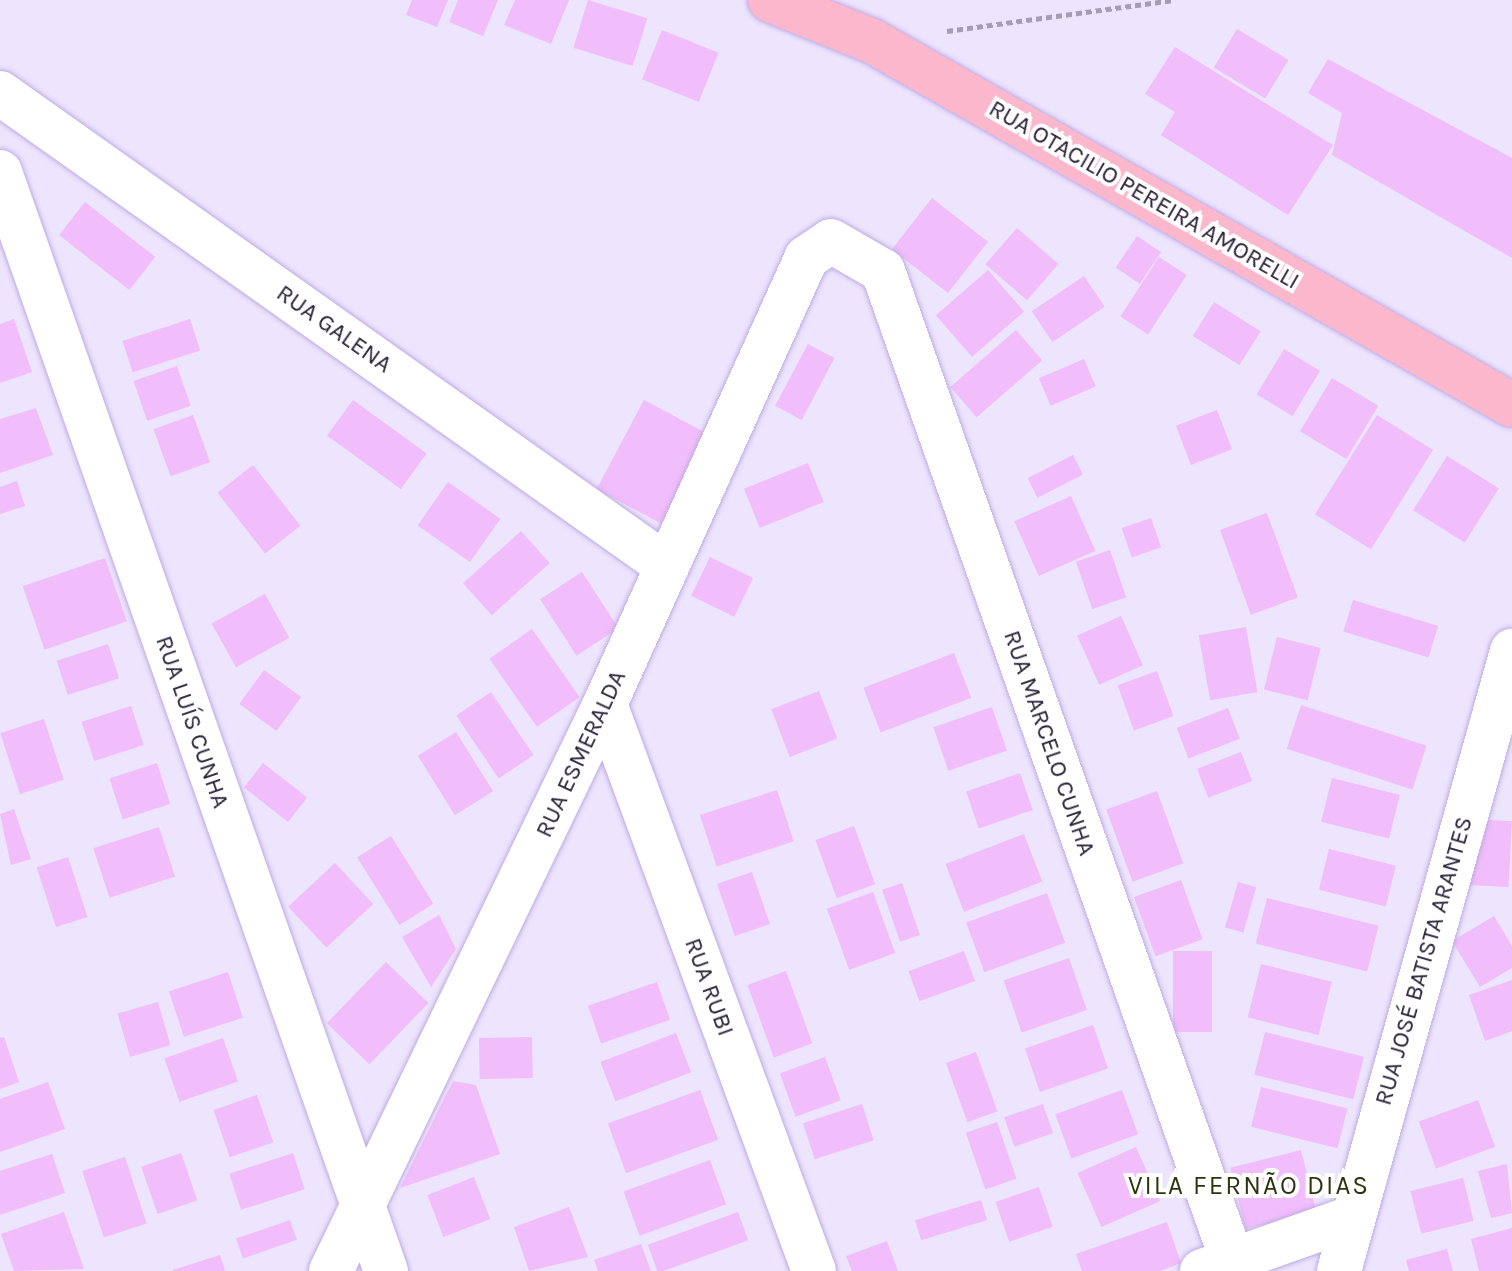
<!DOCTYPE html>
<meta charset="utf-8">
<style>
body{margin:0}
#map{position:relative;width:1512px;height:1271px;overflow:hidden;background:#ede4fd;font-family:Karla,sans-serif}
div>[style]{position:absolute}
[style*='--x']{left:calc(var(--x)*1px);top:calc(var(--y)*1px);width:calc(var(--w)*1px);rotate:calc(var(--a)*1deg)}
.building>*{inset:0;background:#f1bdfa;transform-origin:0 0}
.path>*{height:5px;margin-top:-2.5px;transform-origin:0;background:repeating-linear-gradient(90deg,#a69db5 0 6px,transparent 0 10px)}
.roads{filter:drop-shadow(0 0 2px #bfaae4) drop-shadow(0 0 2px #bfaae4)}
.minor>*{height:44px;margin:-22px;padding:0 22px;transform-origin:22px;border-radius:22px;background:#fff}
.primary>*{height:44px;margin:-22px;padding:0 22px;transform-origin:22px;border-radius:22px;background:#fbb7cc}
span{translate:-50% -50%;white-space:nowrap;text-align:center;line-height:1.15;-webkit-text-stroke:8px #fff;paint-order:stroke}
.street-label{font-size:24px;color:#2b2239}
.neighbourhood-label{font-size:26px;color:#2c350e;letter-spacing:2px}
</style>
<div id="map">
<div class="building">
<div style="clip-path:polygon(412px 0,448px 0,437px 27px,406px 15px)"></div>
<div style="clip-path:polygon(458px 0,498px 0,483px 36px,449px 22px)"></div>
<div style="clip-path:polygon(515px 0,569px 0,551px 44px,504px 25px)"></div>
<div style="left:588px;top:0;width:62px;height:50px;rotate:17deg"></div>
<div style="left:1237px;top:29px;width:60px;height:45px;rotate:31deg"></div>
<div style="left:662px;top:30px;width:61px;height:53px;rotate:22deg"></div>
<div style="clip-path:polygon(1175px 47px,1333px 145px,1288px 215px,1161px 135px,1175px 112px,1145px 94px)"></div>
<div style="clip-path:polygon(1328px 59px,1512px 158px,1512px 258px,1332px 155px,1342px 113px,1308px 93px)"></div>
<div style="left:932px;top:198px;width:71px;height:65px;rotate:38deg"></div>
<div style="left:85px;top:202px;width:89px;height:42px;rotate:38deg"></div>
<div style="left:1017px;top:228px;width:55px;height:48px;rotate:41deg"></div>
<div style="left:1137px;top:236px;width:29px;height:38px;rotate:34deg"></div>
<div style="left:1159px;top:257px;width:33px;height:71px;rotate:33deg"></div>
<div style="left:988px;top:270px;width:55px;height:69px;rotate:49deg"></div>
<div style="left:1084px;top:276px;width:37px;height:63px;rotate:56deg"></div>
<div style="left:1214px;top:302px;width:55px;height:40px;rotate:32deg"></div>
<div style="clip-path:polygon(14px 319px,32px 372px,0 383px,0 324px)"></div>
<div style="left:190px;top:319px;width:33px;height:71px;rotate:72deg"></div>
<div style="left:1016px;top:330px;width:40px;height:87px;rotate:49deg"></div>
<div style="left:808px;top:344px;width:30px;height:70px;rotate:28deg"></div>
<div style="left:1284px;top:349px;width:42px;height:53px;rotate:31deg"></div>
<div style="left:1084px;top:359px;width:30px;height:49px;rotate:67deg"></div>
<div style="left:177px;top:366px;width:42px;height:46px;rotate:71deg"></div>
<div style="left:1332px;top:378px;width:54px;height:62px;rotate:31deg"></div>
<div style="left:353px;top:400px;width:91px;height:44px;rotate:36deg"></div>
<div style="left:644px;top:400px;width:73px;height:101px;rotate:28deg"></div>
<div style="clip-path:polygon(36px 408px,53px 455px,0 473px,0 419px)"></div>
<div style="left:1217px;top:410px;width:42px;height:44px;rotate:69deg"></div>
<div style="left:193px;top:415px;width:50px;height:42px;rotate:70deg"></div>
<div style="left:1377px;top:415px;width:66px;height:117px;rotate:32deg"></div>
<div style="left:1073px;top:455px;width:22px;height:51px;rotate:63deg"></div>
<div style="left:1447px;top:456px;width:61px;height:64px;rotate:32deg"></div>
<div style="left:808px;top:463px;width:42px;height:69px;rotate:68deg"></div>
<div style="left:253px;top:465px;width:77px;height:45px;rotate:52deg"></div>
<div style="clip-path:polygon(17px 481px,25px 506px,0 514px,0 487px)"></div>
<div style="left:448px;top:482px;width:64px;height:53px;rotate:35deg"></div>
<div style="left:1071px;top:496px;width:60px;height:62px;rotate:66deg"></div>
<div style="left:1267px;top:513px;width:90px;height:50px;rotate:70deg"></div>
<div style="left:1151px;top:518px;width:31px;height:31px;rotate:71deg"></div>
<div style="left:521px;top:531px;width:43px;height:78px;rotate:48deg"></div>
<div style="left:1110px;top:550px;width:50px;height:36px;rotate:71deg"></div>
<div style="left:710px;top:557px;width:48px;height:43px;rotate:26deg"></div>
<div style="left:105px;top:558px;width:67px;height:87px;rotate:71deg"></div>
<div style="left:582px;top:572px;width:67px;height:50px;rotate:57deg"></div>
<div style="left:265px;top:594px;width:50px;height:61px;rotate:61deg"></div>
<div style="left:1353px;top:600px;width:89px;height:33px;rotate:17deg"></div>
<div style="left:1121px;top:616px;width:54px;height:48px;rotate:66deg"></div>
<div style="left:1246px;top:627px;width:66px;height:48px;rotate:80deg"></div>
<div style="left:532px;top:629px;width:83px;height:52px;rotate:55deg"></div>
<div style="left:1277px;top:637px;width:45px;height:54px;rotate:14deg"></div>
<div style="left:108px;top:644px;width:36px;height:54px;rotate:72deg"></div>
<div style="left:954px;top:653px;width:48px;height:97px;rotate:69deg"></div>
<div style="left:264px;top:670px;width:46px;height:42px;rotate:36deg"></div>
<div style="left:1157px;top:671px;width:48px;height:42px;rotate:70deg"></div>
<div style="left:819px;top:691px;width:51px;height:51px;rotate:69deg"></div>
<div style="left:491px;top:692px;width:76px;height:42px;rotate:56deg"></div>
<div style="left:1301px;top:705px;width:132px;height:46px;rotate:18deg"></div>
<div style="left:131px;top:706px;width:41px;height:52px;rotate:72deg"></div>
<div style="left:992px;top:707px;width:46px;height:62px;rotate:71deg"></div>
<div style="left:1228px;top:708px;width:33px;height:55px;rotate:69deg"></div>
<div style="left:44px;top:719px;width:64px;height:46px;rotate:72deg"></div>
<div style="left:456px;top:732px;width:70px;height:45px;rotate:58deg"></div>
<div style="left:1241px;top:752px;width:31px;height:47px;rotate:69deg"></div>
<div style="left:157px;top:763px;width:43px;height:50px;rotate:72deg"></div>
<div style="left:263px;top:763px;width:56px;height:31px;rotate:38deg"></div>
<div style="left:1020px;top:773px;width:39px;height:57px;rotate:71deg"></div>
<div style="left:1332px;top:778px;width:70px;height:45px;rotate:14deg"></div>
<div style="left:777px;top:790px;width:54px;height:81px;rotate:72deg"></div>
<div style="left:1157px;top:791px;width:77px;height:54px;rotate:70deg"></div>
<div style="clip-path:polygon(14px 809px,31px 859px,11px 865px,0 814px)"></div>
<div style="left:1471px;top:819px;width:41px;height:66px;rotate:3deg"></div>
<div style="left:854px;top:826px;width:62px;height:41px;rotate:70deg"></div>
<div style="left:159px;top:827px;width:52px;height:69px;rotate:72deg"></div>
<div style="left:1024px;top:834px;width:51px;height:84px;rotate:69deg"></div>
<div style="left:391px;top:836px;width:80px;height:40px;rotate:58deg"></div>
<div style="left:1329px;top:849px;width:69px;height:42px;rotate:14deg"></div>
<div style="left:68px;top:857px;width:63px;height:33px;rotate:72deg"></div>
<div style="left:335px;top:863px;width:56px;height:64px;rotate:47deg"></div>
<div style="left:752px;top:872px;width:55px;height:37px;rotate:71deg"></div>
<div style="left:1181px;top:880px;width:63px;height:50px;rotate:70deg"></div>
<div style="left:1238px;top:882px;width:19px;height:47px;rotate:16deg"></div>
<div style="left:902px;top:883px;width:55px;height:21px;rotate:71deg"></div>
<div style="left:873px;top:892px;width:65px;height:49px;rotate:70deg"></div>
<div style="left:1047px;top:893px;width:53px;height:86px;rotate:70deg"></div>
<div style="left:1267px;top:898px;width:115px;height:47px;rotate:14deg"></div>
<div style="clip-path:polygon(439px 915px,456px 949px,431px 987px,402px 937px)"></div>
<div style="clip-path:polygon(1494px 916px,1512px 946px,1512px 968px,1480px 987px,1452px 941px)"></div>
<div style="left:964px;top:951px;width:32px;height:59px;rotate:70deg"></div>
<div style="left:1173px;top:951px;width:39px;height:81px"></div>
<div style="left:1069px;top:958px;width:55px;height:69px;rotate:71deg"></div>
<div style="left:386px;top:962px;width:59px;height:85px;rotate:44deg"></div>
<div style="left:1261px;top:964px;width:73px;height:55px;rotate:14deg"></div>
<div style="left:786px;top:971px;width:77px;height:41px;rotate:70deg"></div>
<div style="left:228px;top:972px;width:48px;height:62px;rotate:72deg"></div>
<div style="clip-path:polygon(1512px 980px,1512px 1031px,1485px 1041px,1469px 995px)"></div>
<div style="left:657px;top:982px;width:40px;height:73px;rotate:71deg"></div>
<div style="left:158px;top:1002px;width:45px;height:42px;rotate:74deg"></div>
<div style="left:1093px;top:1025px;width:46px;height:72px;rotate:71deg"></div>
<div style="left:1265px;top:1032px;width:102px;height:44px;rotate:14deg"></div>
<div style="left:676px;top:1033px;width:42px;height:81px;rotate:69deg"></div>
<div style="clip-path:polygon(4px 1037px,19px 1082px,0 1089px,0 1038px)"></div>
<div style="left:532px;top:1037px;width:41px;height:53px;rotate:89deg"></div>
<div style="left:223px;top:1038px;width:46px;height:62px;rotate:71deg"></div>
<div style="left:976px;top:1052px;width:63px;height:32px;rotate:70deg"></div>
<div style="left:825px;top:1057px;width:46px;height:48px;rotate:70deg"></div>
<div style="clip-path:polygon(453px 1081px,476px 1085px,500px 1154px,400px 1188px)"></div>
<div style="clip-path:polygon(48px 1082px,65px 1129px,0 1152px,0 1099px)"></div>
<div style="left:1261px;top:1087px;width:89px;height:41px;rotate:14deg"></div>
<div style="left:700px;top:1090px;width:53px;height:98px;rotate:70deg"></div>
<div style="left:1122px;top:1090px;width:47px;height:71px;rotate:70deg"></div>
<div style="left:257px;top:1095px;width:50px;height:46px;rotate:71deg"></div>
<div style="left:1478px;top:1100px;width:50px;height:63px;rotate:70deg"></div>
<div style="left:862px;top:1104px;width:38px;height:62px;rotate:72deg"></div>
<div style="left:1043px;top:1104px;width:31px;height:41px;rotate:71deg"></div>
<div style="left:997px;top:1122px;width:60px;height:33px;rotate:71deg"></div>
<div style="left:1136px;top:1147px;width:59px;height:64px;rotate:66deg"></div>
<div style="left:1301px;top:1150px;width:63px;height:73px;rotate:76deg"></div>
<div style="left:181px;top:1153px;width:50px;height:42px;rotate:71deg"></div>
<div style="left:293px;top:1153px;width:38px;height:67px;rotate:72deg"></div>
<div style="clip-path:polygon(52px 1154px,65px 1193px,0 1215px,0 1171px)"></div>
<div style="left:125px;top:1157px;width:70px;height:45px;rotate:72deg"></div>
<div style="left:710px;top:1160px;width:47px;height:92px;rotate:70deg"></div>
<div style="clip-path:polygon(1507px 1164px,1512px 1213px,1491px 1218px,1478px 1171px)"></div>
<div style="left:474px;top:1177px;width:45px;height:50px;rotate:69deg"></div>
<div style="left:1463px;top:1178px;width:44px;height:54px;rotate:76deg"></div>
<div style="left:1039px;top:1187px;width:42px;height:46px;rotate:71deg"></div>
<div style="left:981px;top:1200px;width:21px;height:69px;rotate:73deg"></div>
<div style="clip-path:polygon(569px 1207px,588px 1257px,529px 1271px,514px 1227px)"></div>
<div style="clip-path:polygon(64px 1212px,84px 1269px,14px 1271px,1px 1234px)"></div>
<div style="left:738px;top:1212px;width:30px;height:96px;rotate:70deg"></div>
<div style="left:290px;top:1220px;width:21px;height:57px;rotate:71deg"></div>
<div style="clip-path:polygon(1167px 1222px,1181px 1263px,1160px 1271px,1082px 1271px,1076px 1254px)"></div>
<div style="clip-path:polygon(1512px 1228px,1512px 1271px,1479px 1271px,1471px 1239px)"></div>
<div style="clip-path:polygon(887px 1241px,898px 1271px,852px 1271px,846px 1256px)"></div>
<div style="clip-path:polygon(641px 1244px,651px 1271px,598px 1271px,594px 1260px)"></div>
<div style="clip-path:polygon(1447px 1249px,1453px 1271px,1409px 1271px,1406px 1260px)"></div>
<div style="clip-path:polygon(220px 1255px,225px 1271px,173px 1271px,173px 1270px)"></div>
</div>
<div class="path">
<div style="--x:947;--y:31;--w:227;--a:-7.8"></div>
</div>
<div class="roads">
<div class="minor">
<div style="--x:0;--y:93;--w:818;--a:35.34"></div>
<div style="--x:0;--y:172;--w:1165;--a:70.65"></div>
<div style="--x:605;--y:704;--w:604;--a:69.77"></div>
<div style="--x:331;--y:1271;--w:630;--a:-64.21"></div>
<div style="--x:605;--y:704;--w:489;--a:-65.7"></div>
<div style="--x:806;--y:258;--w:30;--a:-34"></div>
<div style="--x:831;--y:241;--w:60;--a:30"></div>
<div style="--x:883;--y:271;--w:1060;--a:70.56"></div>
<div style="--x:1202;--y:1271;--w:158;--a:-19.6"></div>
<div style="--x:1339;--y:1271;--w:644;--a:-74.41"></div>
</div>
<div class="primary">
<div style="--x:770;--y:0;--w:110;--a:21.9"></div>
<div style="--x:872;--y:41;--w:736;--a:29.63"></div>
</div>
</div>
<div class="street-label">
<span style="left:1144px;top:195px;rotate:30deg">RUA OTACILIO PEREIRA AMORELLI</span>
<span style="left:334px;top:329px;rotate:35deg">RUA GALENA</span>
<span style="left:192px;top:722px;rotate:71deg">RUA LUÍS CUNHA</span>
<span style="left:1049px;top:743px;rotate:71deg">RUA MARCELO CUNHA</span>
<span style="left:581px;top:754px;rotate:-65deg">RUA ESMERALDA</span>
<span style="left:1424px;top:961px;rotate:-74deg">RUA JOSÉ BATISTA ARANTES</span>
<span style="left:709px;top:987px;rotate:70deg">RUA RUBI</span>
</div>
<div class="neighbourhood-label">
<span style="left:1249px;top:1186px">VILA FERNÃO DIAS</span>
</div>
</div>
